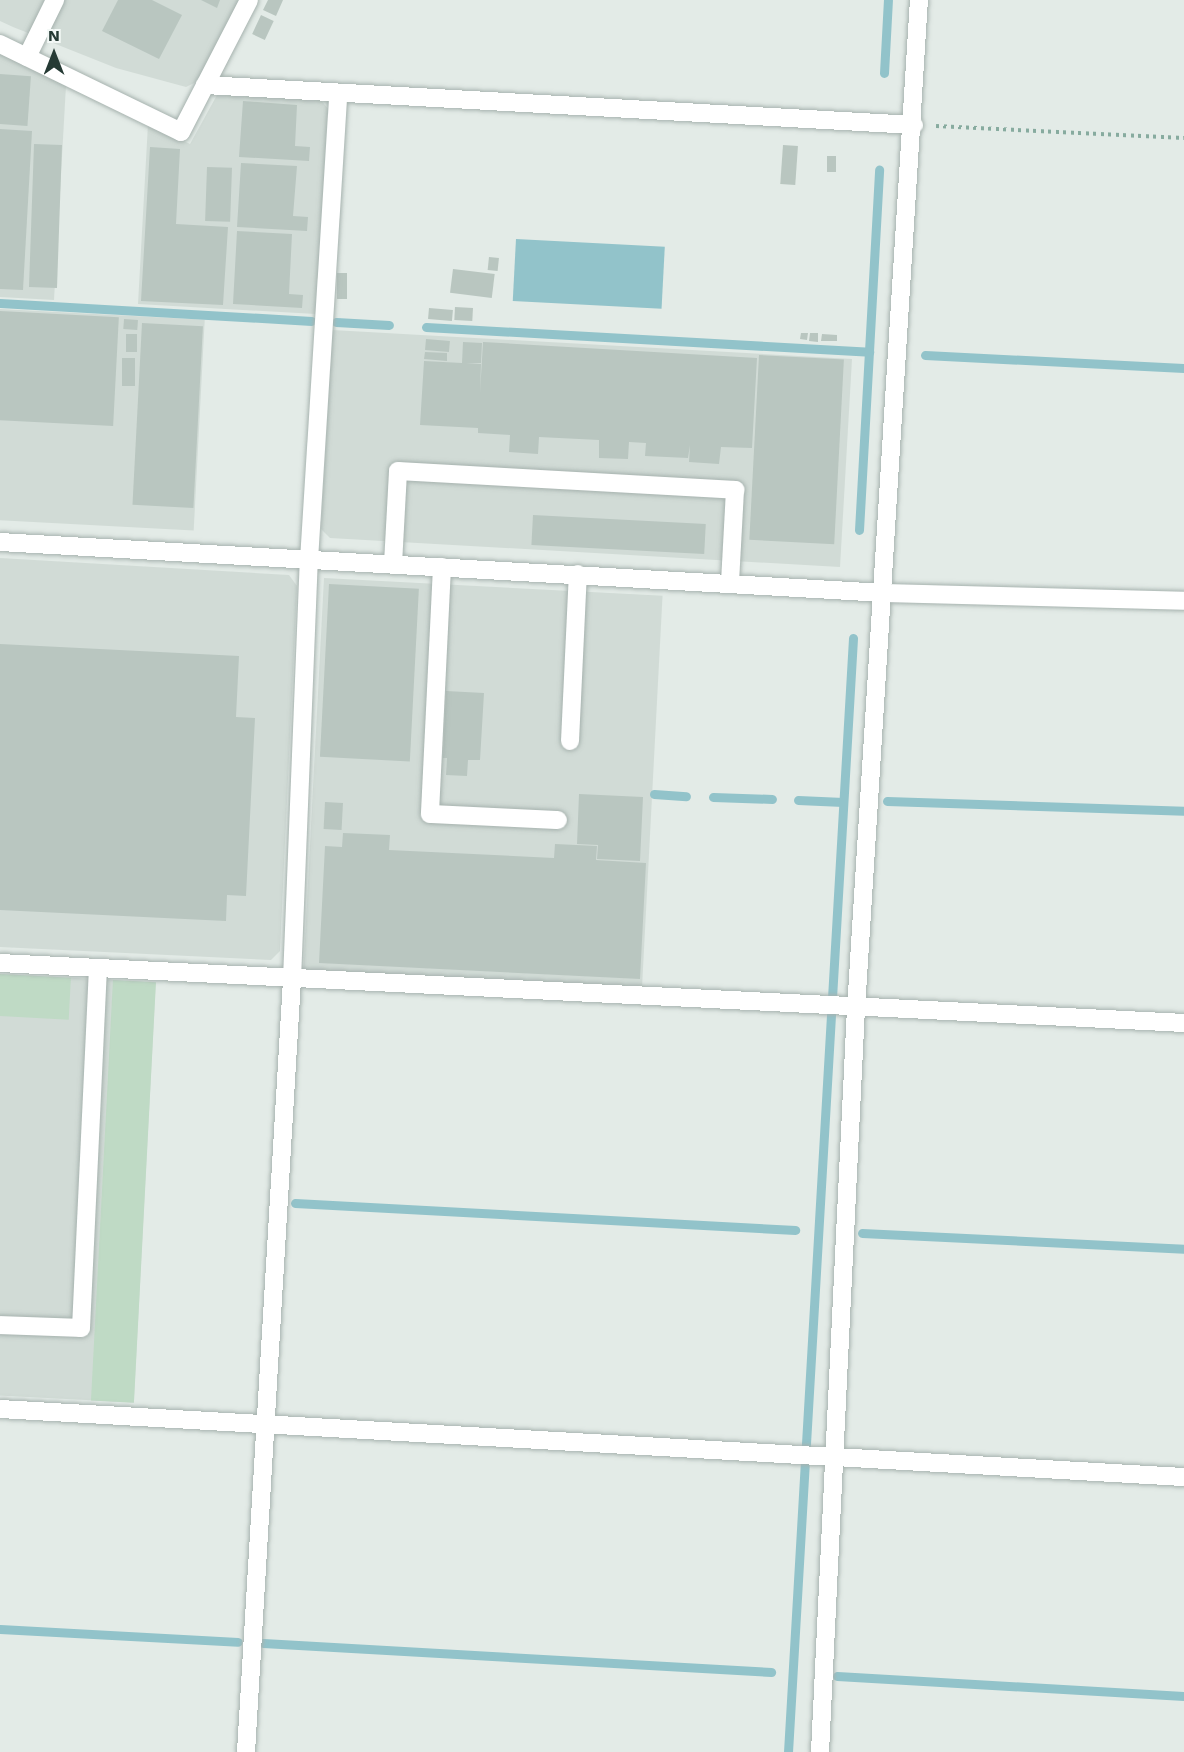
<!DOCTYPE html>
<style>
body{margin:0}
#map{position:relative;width:1184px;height:1752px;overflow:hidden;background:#e3ebe7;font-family:"Work Sans",sans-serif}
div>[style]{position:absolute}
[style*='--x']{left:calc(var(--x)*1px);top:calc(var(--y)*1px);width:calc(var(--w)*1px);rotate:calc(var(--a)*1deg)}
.built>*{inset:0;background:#d1dbd6;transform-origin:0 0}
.green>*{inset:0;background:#bfdac5;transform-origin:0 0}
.water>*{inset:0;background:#92c3ca;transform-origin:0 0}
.stream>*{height:9px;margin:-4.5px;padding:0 4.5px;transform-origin:4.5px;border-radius:4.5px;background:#92c3ca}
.building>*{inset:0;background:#b9c6c0;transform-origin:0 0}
.path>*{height:4px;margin-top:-2px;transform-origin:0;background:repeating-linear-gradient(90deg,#87ab9f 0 3px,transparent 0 7.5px)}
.roads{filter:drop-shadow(0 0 2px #a6b2ae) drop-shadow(0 0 2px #a6b2ae)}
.minor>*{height:18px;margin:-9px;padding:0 9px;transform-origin:9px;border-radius:9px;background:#fff}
span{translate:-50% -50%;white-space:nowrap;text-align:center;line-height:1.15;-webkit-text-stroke:4.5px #f3f8f6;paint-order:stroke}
.north{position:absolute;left:24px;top:24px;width:60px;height:60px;-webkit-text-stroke:4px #f3f8f6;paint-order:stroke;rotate:0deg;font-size:16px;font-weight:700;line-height:24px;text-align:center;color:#253a34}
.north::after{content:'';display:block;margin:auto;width:21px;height:27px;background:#253a34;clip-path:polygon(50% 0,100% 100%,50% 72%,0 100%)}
</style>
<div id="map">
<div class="built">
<div style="clip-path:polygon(0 0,239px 0,198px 81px,186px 87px,116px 68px,13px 27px,0 21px)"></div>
<div style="clip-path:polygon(0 53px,66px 85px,54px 300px,0 297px)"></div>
<div style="clip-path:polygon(217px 95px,321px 100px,328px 109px,316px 314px,138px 304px,148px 124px,190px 144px)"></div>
<div style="left:0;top:309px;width:205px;height:211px;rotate:3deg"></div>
<div style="clip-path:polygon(332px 330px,852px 359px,840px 567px,330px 538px,321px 529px)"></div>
<div style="clip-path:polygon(0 558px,289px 575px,297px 586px,280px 951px,271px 960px,0 947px)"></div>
<div style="left:324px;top:578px;width:339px;height:392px;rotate:3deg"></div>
<div style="left:0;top:974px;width:156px;height:421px;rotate:3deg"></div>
</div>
<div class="green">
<div style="left:0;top:974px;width:71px;height:42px;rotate:3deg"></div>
<div style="left:113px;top:980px;width:43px;height:421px;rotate:3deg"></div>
</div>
<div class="water">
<div style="left:516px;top:239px;width:149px;height:62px;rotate:3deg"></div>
</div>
<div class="stream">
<div style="--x:884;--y:73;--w:73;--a:-86.9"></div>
<div style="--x:0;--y:303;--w:312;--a:3.3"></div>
<div style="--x:336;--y:322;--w:53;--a:3.2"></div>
<div style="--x:426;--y:327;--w:444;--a:3.2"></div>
<div style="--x:925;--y:355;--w:259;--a:2.9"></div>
<div style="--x:859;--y:530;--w:361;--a:-86.8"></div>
<div style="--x:654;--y:794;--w:32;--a:4"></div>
<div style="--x:713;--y:797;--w:59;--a:1.9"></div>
<div style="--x:798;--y:800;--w:45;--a:2.5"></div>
<div style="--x:887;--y:801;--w:297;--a:1.9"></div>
<div style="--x:295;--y:1203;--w:501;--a:3.09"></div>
<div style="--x:862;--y:1233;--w:322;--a:2.8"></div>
<div style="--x:0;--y:1629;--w:238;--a:3.1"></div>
<div style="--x:263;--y:1643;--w:509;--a:3.27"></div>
<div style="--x:837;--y:1676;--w:348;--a:3.3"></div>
<div style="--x:788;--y:1752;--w:1116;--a:-86.66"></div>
</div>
<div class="building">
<div style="clip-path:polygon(118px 0,152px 0,182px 15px,159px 59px,102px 31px)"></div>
<div style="clip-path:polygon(201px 0,220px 0,217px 8px)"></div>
<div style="clip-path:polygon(268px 0,283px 0,276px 16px,263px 10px)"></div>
<div style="left:261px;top:15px;width:14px;height:21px;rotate:25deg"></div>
<div style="left:0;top:74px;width:31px;height:50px;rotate:4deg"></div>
<div style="clip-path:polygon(243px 101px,297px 105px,295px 146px,310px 147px,309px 161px,239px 157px)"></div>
<div style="clip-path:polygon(0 129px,32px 131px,23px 290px,0 289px)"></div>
<div style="left:34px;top:144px;width:28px;height:143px;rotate:2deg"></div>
<div style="left:783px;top:145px;width:15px;height:39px;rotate:4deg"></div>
<div style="clip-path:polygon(150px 147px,180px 149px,176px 224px,228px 227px,223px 305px,141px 301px)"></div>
<div style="left:827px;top:156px;width:9px;height:16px"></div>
<div style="clip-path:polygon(241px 163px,297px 166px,293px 216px,308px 217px,307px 231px,237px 227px)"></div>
<div style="left:207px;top:167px;width:25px;height:54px;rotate:2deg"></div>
<div style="clip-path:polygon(237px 231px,292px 234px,289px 294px,303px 295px,302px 308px,233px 304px)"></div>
<div style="left:489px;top:257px;width:10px;height:13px;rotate:6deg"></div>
<div style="left:453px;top:269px;width:42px;height:24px;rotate:7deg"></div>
<div style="left:337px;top:273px;width:10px;height:26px"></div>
<div style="left:455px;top:307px;width:18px;height:13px;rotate:3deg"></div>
<div style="left:429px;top:308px;width:24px;height:11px;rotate:5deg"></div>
<div style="left:0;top:311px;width:119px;height:109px;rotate:3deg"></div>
<div style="left:124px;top:319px;width:14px;height:10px;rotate:4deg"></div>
<div style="left:142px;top:323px;width:61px;height:182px;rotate:3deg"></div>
<div style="clip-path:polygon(801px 333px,808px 333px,807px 340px,800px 339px)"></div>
<div style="clip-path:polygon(810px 333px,818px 333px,818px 342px,809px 341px)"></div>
<div style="left:126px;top:334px;width:11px;height:18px"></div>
<div style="clip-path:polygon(822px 334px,837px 335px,837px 341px,821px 341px)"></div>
<div style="left:426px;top:339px;width:24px;height:11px;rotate:5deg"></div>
<div style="clip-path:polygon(463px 342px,482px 343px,481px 363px,466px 363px,481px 364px,480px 393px,483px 342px,757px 358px,752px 448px,721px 447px,719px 464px,689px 462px,690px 445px,688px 458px,645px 456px,646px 443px,629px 442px,628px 459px,599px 458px,599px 440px,539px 437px,538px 454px,509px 452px,510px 435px,478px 433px,478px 428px,420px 425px,424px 361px,462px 363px)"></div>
<div style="clip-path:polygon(425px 352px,447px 353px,447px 361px,424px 359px)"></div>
<div style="left:759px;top:355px;width:85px;height:185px;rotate:3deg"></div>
<div style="left:122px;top:358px;width:13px;height:28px"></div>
<div style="left:533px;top:515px;width:173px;height:30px;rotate:3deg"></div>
<div style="left:329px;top:584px;width:90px;height:173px;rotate:3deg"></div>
<div style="clip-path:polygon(0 644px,239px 656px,236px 717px,255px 718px,246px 896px,227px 895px,226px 921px,0 910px)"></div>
<div style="clip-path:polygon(446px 691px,484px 693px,480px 760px,468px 760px,467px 776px,446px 775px,447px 758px,443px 758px)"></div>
<div style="clip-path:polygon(579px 794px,643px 797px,640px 861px,597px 859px,598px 845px,577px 844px)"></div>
<div style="left:325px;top:802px;width:18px;height:27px;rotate:3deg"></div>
<div style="clip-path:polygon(343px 833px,390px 835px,389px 850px,554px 858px,555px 844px,597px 846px,596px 860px,646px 863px,640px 979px,319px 963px,325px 846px,342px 847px)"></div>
</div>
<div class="path">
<div style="--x:936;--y:126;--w:248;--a:2.8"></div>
</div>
<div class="roads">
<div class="minor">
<div style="--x:0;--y:44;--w:201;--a:25.9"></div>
<div style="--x:181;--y:132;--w:148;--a:-62.7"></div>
<div style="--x:27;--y:57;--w:64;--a:-63.8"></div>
<div style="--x:205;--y:85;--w:710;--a:3.23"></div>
<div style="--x:0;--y:542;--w:885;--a:3.3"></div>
<div style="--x:884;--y:593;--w:300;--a:1.5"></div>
<div style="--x:393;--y:564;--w:93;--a:-86.9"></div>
<div style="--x:398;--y:471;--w:338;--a:3.2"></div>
<div style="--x:735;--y:490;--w:93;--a:93.1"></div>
<div style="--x:442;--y:567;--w:247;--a:92.8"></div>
<div style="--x:430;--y:814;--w:128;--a:2.7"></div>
<div style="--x:570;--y:741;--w:167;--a:-87.3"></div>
<div style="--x:0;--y:963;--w:1186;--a:2.9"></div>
<div style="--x:0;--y:1325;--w:81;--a:2.1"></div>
<div style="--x:81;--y:1328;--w:360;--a:-87.3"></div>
<div style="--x:0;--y:1409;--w:1186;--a:3.29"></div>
<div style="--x:246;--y:1752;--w:774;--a:-86.59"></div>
<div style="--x:292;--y:979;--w:419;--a:-87.7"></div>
<div style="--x:309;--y:560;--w:467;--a:-86.4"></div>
<div style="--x:820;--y:1752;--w:744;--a:-87.23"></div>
<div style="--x:856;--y:1009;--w:1011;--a:-86.43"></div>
</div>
</div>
<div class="north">N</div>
</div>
